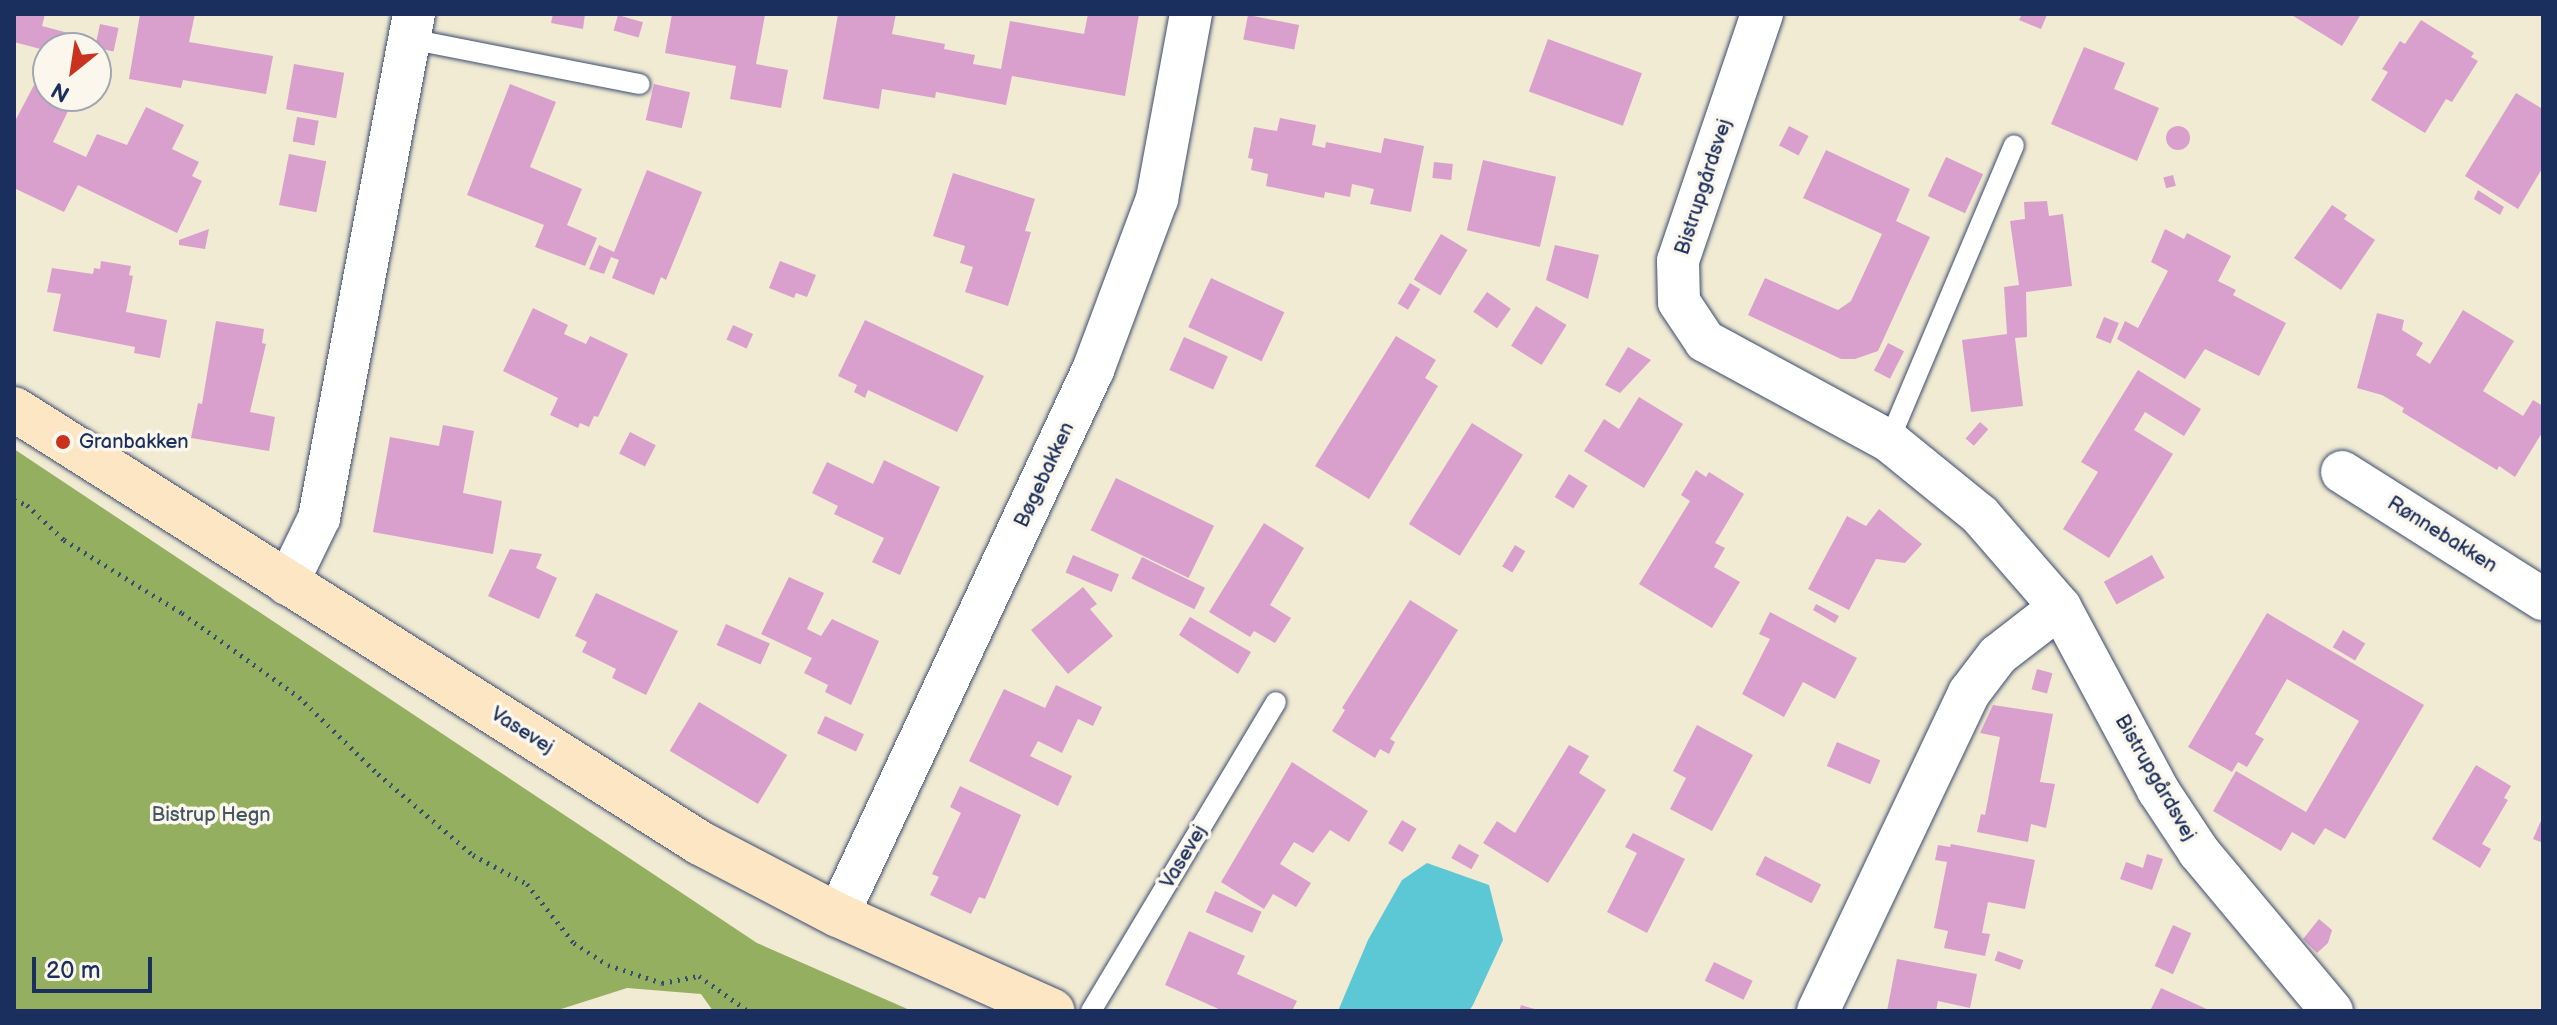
<!DOCTYPE html>
<meta charset="utf-8">
<style>
body{margin:0}
#map{position:relative;width:2557px;height:1025px;overflow:hidden;background:#f1ebd3;font-family:"Balsamiq Sans",sans-serif}
div>[style]{position:absolute}
[style*='--x']{left:calc(var(--x)*1px);top:calc(var(--y)*1px);width:calc(var(--w)*1px);rotate:calc(var(--a)*1deg)}
.forest>*{inset:0;background:#95af60}
.water>*{inset:0;background:#5dc8d5}
.building>*{inset:0;background:#d9a0ce;transform-origin:0 0}
.round{border-radius:50%}
.path>*{height:5px;margin-top:-2.5px;transform-origin:0;background:repeating-linear-gradient(90deg,#3b4b70 0 2px,transparent 0 8px)}
.roads{filter:drop-shadow(0 0 2px #3b4b70) drop-shadow(0 0 2px #3b4b70)}
.lane>*{height:20px;margin:-10px;padding:0 10px;transform-origin:10px;border-radius:10px;background:#fff}
.street>*{height:42px;margin:-21px;padding:0 21px;transform-origin:21px;border-radius:21px;background:#fff}
.secondary>*{height:44px;margin:-22px;padding:0 22px;transform-origin:22px;border-radius:22px;background:#fce6c4}
.dots>*{width:22px;height:22px;translate:-50% -50%;box-sizing:border-box;border:4px solid #fbf7ec;border-radius:50%}
span{translate:-50% -50%;white-space:nowrap;text-align:center;line-height:1.15;-webkit-text-stroke:7px #fbf7ec;paint-order:stroke}
.street-label{font-size:20px;color:#1b2f5e}
.poi-label{font-size:20px;color:#1b2f5e}
.left{translate:0 -50%;text-align:left}
.park-label{font-size:20px;color:#435662}
.frame{position:absolute;inset:0;border:16px solid #1b2f5e;pointer-events:none}
.north{position:absolute;left:32px;top:32px;width:80px;height:80px;box-sizing:border-box;background:#fbf7ec;border:2px solid #a1a7b3;border-radius:50%;rotate:210deg;font-size:22px;font-weight:700;line-height:32px;text-align:center;color:#1b2f5e}
.north::after{content:'';display:block;margin:auto;width:28px;height:36px;background:#c8321e;clip-path:polygon(50% 0,100% 100%,50% 72%,0 100%)}
.scale{position:absolute;left:32px;top:957px;width:120px;height:36px;box-sizing:border-box;border:4px solid #1b2f5e;border-top:0;padding-left:10px;font-size:24px;line-height:28px;white-space:nowrap;color:#1b2f5e;-webkit-text-stroke:6px #fbf7ec;paint-order:stroke}
</style>
<div id="map">
<div class="forest">
<div style="clip-path:polygon(14px 449px,757px 943px,912px 1011px,713px 1011px,701px 994px,627px 988px,555px 1011px,14px 1011px)"></div>
</div>
<div class="water">
<div style="clip-path:polygon(1427px 863px,1489px 885px,1503px 940px,1473px 1005px,1469px 1011px,1338px 1011px,1368px 940px,1402px 880px)"></div>
</div>
<div class="building">
<div style="clip-path:polygon(14px 14px,45px 14px,42px 26px,76px 35px,73px 48px,48px 51px,14px 42px)"></div>
<div style="clip-path:polygon(140px 14px,195px 14px,189px 42px,273px 56px,266px 94px,183px 80px,181px 88px,129px 79px)"></div>
<div style="clip-path:polygon(553px 14px,585px 14px,583px 29px,551px 23px)"></div>
<div style="clip-path:polygon(672px 14px,765px 15px,756px 64px,788px 70px,781px 108px,730px 99px,736px 66px,665px 53px)"></div>
<div style="clip-path:polygon(838px 14px,896px 14px,892px 34px,945px 44px,944px 49px,975px 55px,973px 64px,1001px 69px,1010px 21px,1084px 34px,1088px 14px,1139px 14px,1125px 96px,1012px 76px,1006px 105px,936px 92px,935px 98px,882px 89px,879px 109px,823px 99px)"></div>
<div style="clip-path:polygon(2022px 14px,2046px 14px,2047px 15px,2041px 29px,2019px 20px)"></div>
<div style="clip-path:polygon(2290px 14px,2361px 14px,2342px 46px)"></div>
<div style="left:618px;top:15px;width:26px;height:16px;rotate:16deg"></div>
<div style="left:1248px;top:15px;width:52px;height:25px;rotate:11deg"></div>
<div style="clip-path:polygon(2421px 20px,2474px 53px,2471px 57px,2478px 61px,2452px 102px,2446px 99px,2425px 133px,2371px 100px,2388px 72px,2382px 69px,2400px 41px,2405px 44px)"></div>
<div style="left:100px;top:24px;width:19px;height:24px;rotate:12deg"></div>
<div style="left:1548px;top:39px;width:100px;height:56px;rotate:20deg"></div>
<div style="clip-path:polygon(2084px 47px,2125px 63px,2114px 89px,2159px 108px,2137px 161px,2051px 124px)"></div>
<div style="left:294px;top:64px;width:51px;height:46px;rotate:10deg"></div>
<div style="clip-path:polygon(510px 84px,556px 102px,530px 167px,582px 189px,567px 225px,597px 238px,585px 266px,535px 247px,544px 225px,467px 195px)"></div>
<div style="left:654px;top:84px;width:37px;height:37px;rotate:13deg"></div>
<div style="clip-path:polygon(34px 85px,48px 91px,48px 96px,72px 103px,53px 142px,86px 157px,97px 134px,127px 145px,146px 107px,184px 125px,172px 149px,199px 162px,192px 176px,202px 181px,177px 233px,78px 185px,64px 212px,14px 188px,14px 123px)"></div>
<div style="clip-path:polygon(2516px 93px,2543px 109px,2543px 167px,2518px 209px,2465px 176px)"></div>
<div style="left:297px;top:117px;width:22px;height:25px;rotate:10deg"></div>
<div style="clip-path:polygon(1280px 118px,1316px 125px,1312px 145px,1325px 148px,1326px 142px,1381px 153px,1384px 138px,1424px 146px,1411px 212px,1370px 204px,1374px 189px,1352px 184px,1350px 197px,1325px 192px,1324px 198px,1266px 186px,1268px 174px,1251px 170px,1253px 159px,1248px 158px,1254px 127px,1277px 131px)"></div>
<div style="left:1789px;top:126px;width:22px;height:22px;rotate:27deg"></div>
<div class="round" style="left:2166px;top:126px;width:24px;height:24px"></div>
<div style="clip-path:polygon(1826px 150px,1910px 189px,1896px 221px,1930px 237px,1878px 351px,1855px 359px,1841px 359px,1748px 315px,1765px 278px,1838px 310px,1851px 301px,1882px 234px,1803px 198px)"></div>
<div style="left:289px;top:154px;width:38px;height:52px;rotate:11deg"></div>
<div style="left:1946px;top:157px;width:41px;height:43px;rotate:25deg"></div>
<div style="left:1483px;top:160px;width:75px;height:72px;rotate:13deg"></div>
<div style="left:1434px;top:162px;width:19px;height:16px;rotate:6deg"></div>
<div style="clip-path:polygon(647px 170px,702px 192px,666px 280px,661px 277px,654px 295px,612px 278px,619px 260px,611px 257px,604px 274px,589px 269px,599px 245px,614px 252px)"></div>
<div style="clip-path:polygon(953px 173px,1035px 199px,1025px 231px,1031px 232px,1008px 306px,965px 292px,973px 267px,960px 263px,965px 246px,933px 236px)"></div>
<div style="left:2173px;top:175px;width:11px;height:10px;rotate:75deg"></div>
<div style="clip-path:polygon(2478px 190px,2504px 207px,2500px 215px,2474px 199px)"></div>
<div style="clip-path:polygon(2047px 201px,2049px 216px,2063px 214px,2072px 286px,2026px 292px,2027px 337px,2015px 338px,2023px 406px,1971px 412px,1962px 340px,2007px 334px,2004px 287px,2019px 285px,2010px 221px,2025px 219px,2024px 202px)"></div>
<div style="clip-path:polygon(2332px 205px,2347px 215px,2344px 219px,2375px 240px,2341px 290px,2294px 258px)"></div>
<div style="clip-path:polygon(209px 229px,205px 249px,179px 245px,179px 240px)"></div>
<div style="clip-path:polygon(2165px 229px,2184px 239px,2187px 233px,2231px 256px,2218px 281px,2236px 290px,2233px 295px,2286px 323px,2259px 376px,2205px 349px,2185px 379px,2117px 339px,2125px 321px,2138px 328px,2168px 271px,2151px 262px)"></div>
<div style="left:1441px;top:234px;width:31px;height:53px;rotate:31deg"></div>
<div style="clip-path:polygon(1555px 245px,1599px 255px,1588px 299px,1546px 280px)"></div>
<div style="clip-path:polygon(101px 261px,131px 266px,129px 275px,133px 276px,126px 312px,167px 320px,160px 358px,134px 353px,135px 347px,53px 331px,61px 294px,47px 292px,52px 268px,93px 274px,94px 268px,100px 269px)"></div>
<div style="clip-path:polygon(780px 261px,816px 275px,807px 297px,796px 293px,794px 298px,769px 288px)"></div>
<div style="left:1211px;top:278px;width:81px;height:54px;rotate:25deg"></div>
<div style="left:1410px;top:283px;width:12px;height:24px;rotate:31deg"></div>
<div style="left:1487px;top:292px;width:29px;height:24px;rotate:35deg"></div>
<div style="left:1536px;top:306px;width:36px;height:47px;rotate:32deg"></div>
<div style="clip-path:polygon(533px 308px,568px 325px,564px 334px,586px 344px,590px 336px,628px 354px,598px 417px,594px 416px,589px 427px,580px 423px,578px 428px,550px 415px,558px 398px,503px 371px)"></div>
<div style="clip-path:polygon(2463px 310px,2514px 341px,2483px 391px,2523px 416px,2533px 400px,2543px 406px,2543px 431px,2515px 477px,2499px 466px,2497px 470px,2402px 412px,2404px 408px,2382px 395px,2357px 388px,2377px 313px,2404px 320px,2402px 330px,2423px 343px,2416px 355px,2430px 364px)"></div>
<div style="left:2104px;top:317px;width:16px;height:22px;rotate:22deg"></div>
<div style="clip-path:polygon(865px 320px,984px 376px,957px 432px,868px 390px,865px 398px,854px 392px,857px 385px,838px 376px)"></div>
<div style="clip-path:polygon(216px 321px,264px 329px,262px 343px,266px 344px,250px 412px,275px 417px,269px 451px,191px 438px,198px 403px,202px 404px)"></div>
<div style="left:733px;top:325px;width:22px;height:16px;rotate:24deg"></div>
<div style="clip-path:polygon(1396px 336px,1436px 360px,1425px 378px,1438px 386px,1369px 499px,1315px 466px)"></div>
<div style="left:1184px;top:337px;width:48px;height:36px;rotate:24deg"></div>
<div style="left:1888px;top:343px;width:18px;height:31px;rotate:27deg"></div>
<div style="clip-path:polygon(1628px 347px,1651px 360px,1620px 393px,1605px 385px)"></div>
<div style="clip-path:polygon(2138px 370px,2201px 409px,2184px 436px,2145px 412px,2134px 430px,2173px 454px,2109px 558px,2063px 529px,2098px 472px,2081px 462px)"></div>
<div style="clip-path:polygon(1639px 397px,1683px 424px,1644px 488px,1584px 451px,1604px 419px,1619px 429px)"></div>
<div style="left:1980px;top:422px;width:11px;height:22px;rotate:41deg"></div>
<div style="left:1472px;top:423px;width:60px;height:119px;rotate:32deg"></div>
<div style="clip-path:polygon(443px 425px,474px 431px,463px 493px,502px 501px,493px 554px,373px 532px,390px 437px,439px 446px)"></div>
<div style="left:630px;top:432px;width:29px;height:24px;rotate:27deg"></div>
<div style="clip-path:polygon(884px 460px,940px 487px,900px 575px,872px 562px,884px 538px,834px 514px,838px 506px,812px 493px,827px 462px,873px 484px)"></div>
<div style="clip-path:polygon(1696px 470px,1706px 477px,1709px 472px,1744px 494px,1715px 543px,1725px 548px,1714px 567px,1740px 582px,1712px 628px,1639px 584px,1690px 501px,1681px 495px)"></div>
<div style="left:1569px;top:474px;width:22px;height:27px;rotate:32deg"></div>
<div style="left:1116px;top:478px;width:109px;height:58px;rotate:26deg"></div>
<div style="clip-path:polygon(1879px 509px,1922px 544px,1905px 563px,1876px 559px,1849px 610px,1808px 589px,1847px 516px,1866px 526px)"></div>
<div style="clip-path:polygon(1264px 523px,1304px 548px,1270px 605px,1291px 618px,1275px 643px,1254px 631px,1250px 637px,1209px 612px)"></div>
<div style="left:1515px;top:545px;width:12px;height:25px;rotate:31deg"></div>
<div style="clip-path:polygon(510px 549px,542px 554px,536px 568px,557px 578px,539px 619px,488px 596px)"></div>
<div style="left:1073px;top:555px;width:50px;height:19px;rotate:23deg"></div>
<div style="left:2152px;top:555px;width:26px;height:55px;rotate:61deg"></div>
<div style="left:1142px;top:557px;width:70px;height:24px;rotate:26deg"></div>
<div style="clip-path:polygon(789px 577px,824px 593px,807px 629px,821px 636px,832px 619px,879px 641px,851px 705px,825px 692px,828px 685px,804px 673px,812px 658px,761px 634px)"></div>
<div style="clip-path:polygon(1083px 587px,1097px 604px,1090px 609px,1113px 636px,1068px 674px,1031px 630px)"></div>
<div style="clip-path:polygon(596px 593px,678px 631px,646px 695px,612px 678px,616px 669px,582px 652px,587px 642px,575px 636px)"></div>
<div style="clip-path:polygon(1410px 600px,1458px 630px,1390px 739px,1395px 742px,1389px 754px,1380px 749px,1375px 758px,1332px 731px,1345px 710px,1342px 708px)"></div>
<div style="clip-path:polygon(1816px 604px,1839px 616px,1835px 623px,1813px 610px)"></div>
<div style="clip-path:polygon(1770px 612px,1857px 658px,1835px 699px,1803px 682px,1784px 717px,1742px 694px,1770px 639px,1759px 634px)"></div>
<div style="clip-path:polygon(2267px 613px,2424px 705px,2345px 839px,2325px 828px,2314px 845px,2292px 832px,2281px 851px,2213px 811px,2236px 771px,2306px 812px,2359px 721px,2287px 679px,2255px 734px,2264px 739px,2247px 767px,2238px 762px,2232px 772px,2188px 747px)"></div>
<div style="clip-path:polygon(1190px 617px,1251px 652px,1238px 674px,1179px 635px)"></div>
<div style="left:726px;top:624px;width:48px;height:23px;rotate:24deg"></div>
<div style="left:2343px;top:630px;width:26px;height:20px;rotate:31deg"></div>
<div style="left:2037px;top:669px;width:16px;height:21px;rotate:15deg"></div>
<div style="clip-path:polygon(1056px 685px,1102px 707px,1093px 726px,1078px 719px,1062px 753px,1038px 741px,1030px 756px,1072px 776px,1058px 806px,969px 761px,1004px 689px,1045px 708px)"></div>
<div style="left:699px;top:702px;width:103px;height:57px;rotate:31deg"></div>
<div style="clip-path:polygon(1993px 705px,2053px 714px,2040px 782px,2055px 784px,2046px 828px,2031px 824px,2028px 842px,1977px 832px,1981px 814px,1985px 815px,2000px 737px,1980px 733px)"></div>
<div style="left:825px;top:716px;width:43px;height:19px;rotate:25deg"></div>
<div style="clip-path:polygon(1697px 725px,1753px 755px,1712px 831px,1670px 809px,1686px 778px,1673px 771px)"></div>
<div style="left:1837px;top:742px;width:47px;height:26px;rotate:23deg"></div>
<div style="clip-path:polygon(1569px 745px,1589px 756px,1579px 773px,1606px 790px,1548px 883px,1483px 843px,1497px 821px,1515px 833px)"></div>
<div style="clip-path:polygon(1292px 762px,1368px 811px,1349px 842px,1330px 830px,1313px 853px,1294px 842px,1280px 864px,1311px 883px,1296px 907px,1273px 894px,1264px 909px,1221px 882px)"></div>
<div style="clip-path:polygon(2476px 765px,2511px 786px,2504px 798px,2508px 800px,2482px 844px,2491px 849px,2480px 868px,2432px 839px)"></div>
<div style="clip-path:polygon(960px 786px,1021px 815px,985px 899px,979px 897px,971px 914px,930px 895px,939px 877px,932px 874px,961px 813px,950px 807px)"></div>
<div style="clip-path:polygon(2543px 816px,2543px 843px,2533px 839px)"></div>
<div style="left:1402px;top:820px;width:17px;height:27px;rotate:31deg"></div>
<div style="clip-path:polygon(1633px 833px,1685px 859px,1647px 933px,1607px 912px,1637px 853px,1625px 847px)"></div>
<div style="left:1459px;top:844px;width:23px;height:16px;rotate:29deg"></div>
<div style="clip-path:polygon(1951px 844px,2035px 860px,2025px 909px,1988px 902px,1982px 933px,1990px 934px,1985px 956px,1944px 948px,1948px 931px,1934px 928px,1947px 862px,1935px 860px,1938px 845px,1950px 847px)"></div>
<div style="clip-path:polygon(2147px 854px,2163px 859px,2152px 890px,2120px 879px,2126px 862px,2143px 868px)"></div>
<div style="left:1765px;top:856px;width:63px;height:21px;rotate:27deg"></div>
<div style="left:1215px;top:891px;width:51px;height:23px;rotate:24deg"></div>
<div style="clip-path:polygon(2319px 919px,2332px 930px,2328px 943px,2317px 953px,2303px 939px)"></div>
<div style="left:2173px;top:925px;width:20px;height:45px;rotate:24deg"></div>
<div style="clip-path:polygon(1189px 931px,1245px 956px,1237px 974px,1297px 1001px,1292px 1011px,1223px 1011px,1165px 985px)"></div>
<div style="left:1998px;top:951px;width:27px;height:10px;rotate:20deg"></div>
<div style="clip-path:polygon(1897px 959px,1977px 974px,1970px 1008px,1938px 1001px,1936px 1011px,1887px 1011px)"></div>
<div style="left:1714px;top:962px;width:43px;height:21px;rotate:26deg"></div>
<div style="clip-path:polygon(2161px 988px,2211px 1011px,2150px 1011px)"></div>
<div style="clip-path:polygon(1521px 1005px,1538px 1010px,1538px 1011px,1519px 1011px)"></div>
</div>
<div class="path">
<div style="--x:14;--y:500;--w:14;--a:21"></div>
<div style="--x:27;--y:505;--w:51;--a:43.4"></div>
<div style="--x:64;--y:540;--w:139;--a:31.7"></div>
<div style="--x:182;--y:613;--w:144;--a:35.7"></div>
<div style="--x:299;--y:697;--w:110;--a:44.3"></div>
<div style="--x:378;--y:774;--w:125;--a:40.5"></div>
<div style="--x:473;--y:855;--w:61;--a:28.2"></div>
<div style="--x:527;--y:884;--w:75;--a:51.5"></div>
<div style="--x:574;--y:943;--w:40;--a:32.9"></div>
<div style="--x:608;--y:965;--w:57;--a:18.4"></div>
<div style="--x:662;--y:983;--w:38;--a:-11"></div>
<div style="--x:699;--y:976;--w:60;--a:35.5"></div>
</div>
<div class="roads">
<div class="lane">
<div style="--x:410;--y:39;--w:234;--a:11.1"></div>
<div style="--x:1889;--y:441;--w:321;--a:-67.1"></div>
<div style="--x:1091;--y:1011;--w:360;--a:-59.1"></div>
</div>
<div class="street">
<div style="--x:1762;--y:14;--w:261;--a:108.8"></div>
<div style="--x:1678;--y:261;--w:41;--a:88.6"></div>
<div style="--x:1679;--y:302;--w:47;--a:56.3"></div>
<div style="--x:1705;--y:341;--w:209;--a:28.5"></div>
<div style="--x:1889;--y:441;--w:117;--a:39.1"></div>
<div style="--x:1980;--y:515;--w:122;--a:49"></div>
<div style="--x:2060;--y:607;--w:208;--a:61.8"></div>
<div style="--x:2158;--y:790;--w:74;--a:56.5"></div>
<div style="--x:2199;--y:852;--w:207;--a:50.1"></div>
<div style="--x:2342;--y:472;--w:238;--a:32.3"></div>
<div style="--x:287;--y:584;--w:73;--a:-64.1"></div>
<div style="--x:319;--y:518;--w:513;--a:-79.33"></div>
<div style="--x:838;--y:915;--w:602;--a:-64.93"></div>
<div style="--x:1093;--y:370;--w:183;--a:-69.5"></div>
<div style="--x:1157;--y:199;--w:188;--a:-79.6"></div>
<div style="--x:1818;--y:1011;--w:352;--a:-64.6"></div>
<div style="--x:1969;--y:693;--w:48;--a:-52.7"></div>
<div style="--x:1998;--y:655;--w:78;--a:-37.7"></div>
</div>
<div class="secondary">
<div style="--x:14;--y:409;--w:812;--a:32.32"></div>
<div style="--x:700;--y:843;--w:156;--a:27.6"></div>
<div style="--x:838;--y:915;--w:235;--a:24.1"></div>
</div>
</div>
<div class="dots">
<div style="left:63px;top:442px;background:#c8321e"></div>
</div>
<div class="street-label">
<span style="left:1704px;top:187px;rotate:-72deg">Bistrupgårdsvej</span>
<span style="left:1045px;top:475px;rotate:-65deg">Bøgebakken</span>
<span style="left:2442px;top:535px;rotate:32deg">Rønnebakken</span>
<span style="left:522px;top:731px;rotate:32deg">Vasevej</span>
<span style="left:2155px;top:778px;rotate:60deg">Bistrupgårdsvej</span>
<span style="left:1184px;top:857px;rotate:-59deg">Vasevej</span>
</div>
<div class="poi-label">
<span class="left" style="left:79px;top:442px">Granbakken</span>
</div>
<div class="park-label">
<span style="left:211px;top:815px">Bistrup Hegn</span>
</div>
<div class="frame"></div>
<div class="north">N</div>
<div class="scale">20 m</div>
</div>
